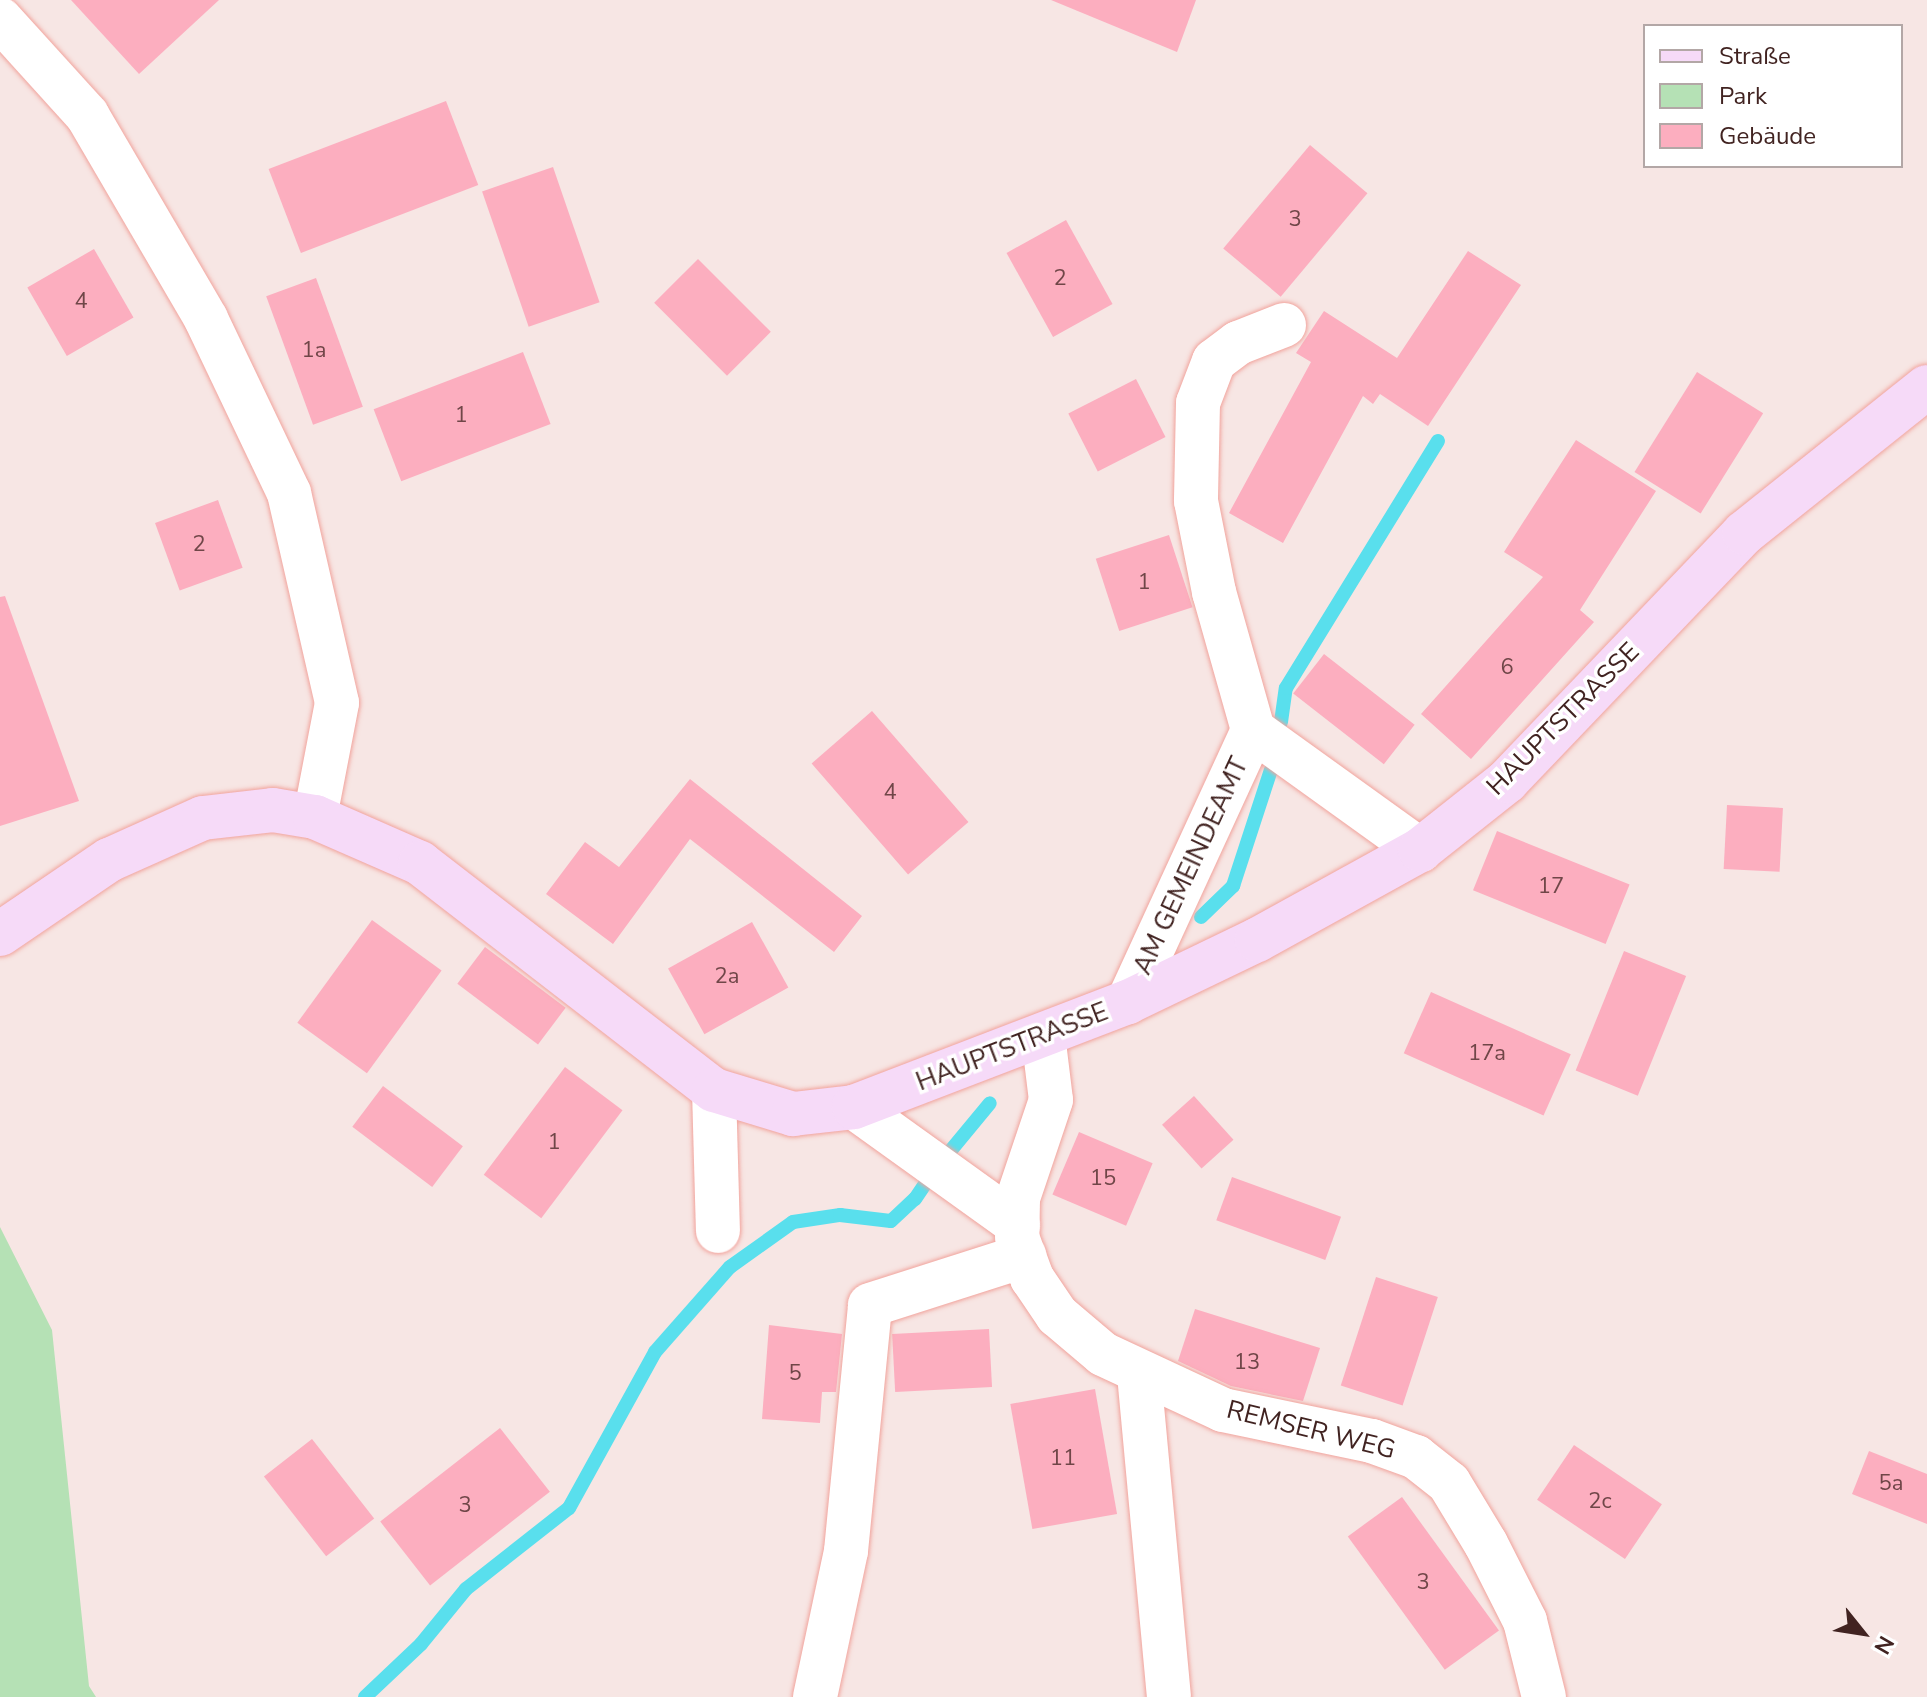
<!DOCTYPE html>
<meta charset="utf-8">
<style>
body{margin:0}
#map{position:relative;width:1927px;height:1697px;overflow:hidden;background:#f7e6e4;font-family:"Nunito Sans",sans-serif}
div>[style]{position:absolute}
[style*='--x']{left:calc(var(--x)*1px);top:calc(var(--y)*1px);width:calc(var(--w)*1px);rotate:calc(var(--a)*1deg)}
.green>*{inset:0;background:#b5e1b5}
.stream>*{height:14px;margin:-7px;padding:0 7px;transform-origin:7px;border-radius:7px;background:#59dfed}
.building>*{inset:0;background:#fcaebf;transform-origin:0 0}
.roads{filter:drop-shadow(0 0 2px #f1a49d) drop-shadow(0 0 2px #f1a49d)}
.minor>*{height:44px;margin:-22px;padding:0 22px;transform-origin:22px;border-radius:22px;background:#fff}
.secondary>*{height:44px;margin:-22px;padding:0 22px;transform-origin:22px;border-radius:22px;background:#f6daf8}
span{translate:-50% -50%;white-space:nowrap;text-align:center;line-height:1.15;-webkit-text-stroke:7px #fff;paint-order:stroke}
.number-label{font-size:22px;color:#704648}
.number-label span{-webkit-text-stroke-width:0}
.street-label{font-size:26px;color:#412321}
.legend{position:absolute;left:1643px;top:24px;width:260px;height:144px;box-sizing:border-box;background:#fff;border:2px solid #b3a7a6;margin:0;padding:10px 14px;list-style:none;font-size:24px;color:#412321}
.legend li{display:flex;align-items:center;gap:16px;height:40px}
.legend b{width:40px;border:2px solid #b3a7a6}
.north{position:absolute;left:1823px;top:1593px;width:80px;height:80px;-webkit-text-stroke:6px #fff;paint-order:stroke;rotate:120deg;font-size:22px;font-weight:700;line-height:32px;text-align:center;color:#412321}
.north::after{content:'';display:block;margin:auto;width:28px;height:36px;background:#412321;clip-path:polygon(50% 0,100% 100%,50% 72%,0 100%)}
</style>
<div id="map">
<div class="green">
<div style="clip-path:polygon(0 1227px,52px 1330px,89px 1686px,96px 1697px,0 1697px)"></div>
</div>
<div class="stream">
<div style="--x:1281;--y:722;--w:34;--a:-82"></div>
<div style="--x:1286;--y:688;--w:290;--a:-58.4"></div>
<div style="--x:1201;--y:917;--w:45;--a:-44.1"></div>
<div style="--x:1233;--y:886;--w:122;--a:-71.9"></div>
<div style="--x:947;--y:1155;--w:67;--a:-50.4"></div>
<div style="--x:365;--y:1697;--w:77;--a:-43.4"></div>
<div style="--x:421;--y:1644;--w:71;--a:-50.7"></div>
<div style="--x:466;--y:1589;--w:131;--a:-38.2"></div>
<div style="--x:569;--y:1508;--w:178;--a:-61.1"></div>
<div style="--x:655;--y:1352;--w:113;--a:-48.6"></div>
<div style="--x:730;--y:1267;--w:77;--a:-35.5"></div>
<div style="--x:793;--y:1222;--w:48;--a:-8.5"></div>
<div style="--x:840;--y:1215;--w:51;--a:6.7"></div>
<div style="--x:891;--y:1221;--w:33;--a:-43"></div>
<div style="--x:915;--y:1199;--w:32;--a:-56"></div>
</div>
<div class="building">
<div style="clip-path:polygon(71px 0,219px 0,139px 74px)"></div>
<div style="clip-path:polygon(1051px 0,1196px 0,1177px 52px)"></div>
<div style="left:446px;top:101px;width:90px;height:190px;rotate:69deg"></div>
<div style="left:1310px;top:145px;width:75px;height:135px;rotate:40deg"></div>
<div style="left:553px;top:167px;width:143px;height:75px;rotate:71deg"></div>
<div style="left:1066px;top:220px;width:96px;height:68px;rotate:61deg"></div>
<div style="left:94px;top:249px;width:79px;height:77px;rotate:60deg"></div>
<div style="clip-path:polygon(1468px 251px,1521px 285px,1428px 426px,1380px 394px,1373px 404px,1363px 396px,1283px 543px,1229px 513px,1311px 362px,1296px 353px,1324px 311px,1397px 358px)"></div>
<div style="left:698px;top:259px;width:103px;height:62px;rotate:45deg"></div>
<div style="left:316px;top:278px;width:137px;height:53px;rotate:70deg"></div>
<div style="left:523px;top:352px;width:77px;height:160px;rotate:69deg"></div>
<div style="left:1697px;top:372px;width:78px;height:118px;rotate:32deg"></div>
<div style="left:1136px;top:379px;width:65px;height:76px;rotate:63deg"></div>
<div style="clip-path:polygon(1576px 440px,1656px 491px,1580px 610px,1594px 622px,1471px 759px,1421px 714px,1543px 577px,1504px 552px)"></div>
<div style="left:218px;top:500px;width:72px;height:67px;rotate:70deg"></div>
<div style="left:1169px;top:535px;width:76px;height:77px;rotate:72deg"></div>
<div style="clip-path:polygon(5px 596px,79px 801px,0 826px,0 597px)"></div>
<div style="left:1324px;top:654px;width:115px;height:50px;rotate:38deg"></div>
<div style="left:872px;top:711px;width:147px;height:80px;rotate:49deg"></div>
<div style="clip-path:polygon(690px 779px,862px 916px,834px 952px,690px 839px,613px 944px,546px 894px,585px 842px,619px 867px)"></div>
<div style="left:1727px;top:805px;width:56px;height:64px;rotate:3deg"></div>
<div style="left:1497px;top:831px;width:143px;height:64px;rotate:22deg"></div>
<div style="left:372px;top:920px;width:86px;height:127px;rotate:36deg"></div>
<div style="left:752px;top:922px;width:75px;height:96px;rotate:61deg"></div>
<div style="left:485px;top:947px;width:101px;height:46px;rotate:37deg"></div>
<div style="left:1624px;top:951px;width:67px;height:129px;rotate:22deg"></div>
<div style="left:1431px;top:992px;width:153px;height:67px;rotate:24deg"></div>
<div style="left:565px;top:1067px;width:72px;height:135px;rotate:37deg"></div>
<div style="left:383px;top:1086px;width:100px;height:51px;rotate:37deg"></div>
<div style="left:1194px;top:1096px;width:59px;height:43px;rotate:48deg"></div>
<div style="left:1079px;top:1132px;width:80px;height:68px;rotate:23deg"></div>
<div style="left:1232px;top:1177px;width:116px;height:46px;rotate:20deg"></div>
<div style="left:1376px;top:1277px;width:65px;height:114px;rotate:18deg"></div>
<div style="clip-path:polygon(1195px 1309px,1320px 1348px,1303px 1401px,1231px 1386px,1178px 1361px)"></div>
<div style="clip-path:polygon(769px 1325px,842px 1334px,836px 1392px,822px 1392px,820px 1423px,762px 1419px)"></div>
<div style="left:989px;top:1329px;width:58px;height:97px;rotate:87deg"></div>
<div style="left:1095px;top:1389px;width:127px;height:86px;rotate:80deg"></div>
<div style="left:500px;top:1428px;width:81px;height:152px;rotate:52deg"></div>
<div style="left:312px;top:1439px;width:101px;height:61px;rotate:52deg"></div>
<div style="left:1574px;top:1445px;width:106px;height:66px;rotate:34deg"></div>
<div style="clip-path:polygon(1869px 1451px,1927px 1474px,1927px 1524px,1852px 1494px)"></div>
<div style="left:1402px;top:1497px;width:165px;height:67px;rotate:54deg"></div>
</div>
<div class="roads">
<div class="minor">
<div style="--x:0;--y:19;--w:130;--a:47.8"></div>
<div style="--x:87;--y:115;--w:236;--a:59.7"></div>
<div style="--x:206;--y:319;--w:193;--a:64.5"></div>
<div style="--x:289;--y:493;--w:215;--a:77.1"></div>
<div style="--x:337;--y:703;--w:116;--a:100.9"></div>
<div style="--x:1284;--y:325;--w:49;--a:158.6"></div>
<div style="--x:1238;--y:343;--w:30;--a:143"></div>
<div style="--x:1214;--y:361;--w:45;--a:110.9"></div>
<div style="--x:1198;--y:403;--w:98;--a:91.2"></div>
<div style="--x:1196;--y:501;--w:93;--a:78.8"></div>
<div style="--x:1214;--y:592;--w:143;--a:74.2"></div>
<div style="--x:1253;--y:730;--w:206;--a:35.7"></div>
<div style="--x:1128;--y:1002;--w:299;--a:-65.3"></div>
<div style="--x:1043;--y:1035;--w:65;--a:83"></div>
<div style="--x:1051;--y:1100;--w:103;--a:108.6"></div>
<div style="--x:1018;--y:1198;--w:39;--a:91"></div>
<div style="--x:1017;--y:1237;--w:44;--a:69.9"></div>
<div style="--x:1032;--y:1278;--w:45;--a:56"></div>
<div style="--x:1057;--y:1315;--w:60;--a:40.3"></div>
<div style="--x:1103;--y:1354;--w:132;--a:25"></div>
<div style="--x:1223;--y:1410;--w:152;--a:11.8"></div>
<div style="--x:1372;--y:1441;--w:47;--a:20"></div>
<div style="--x:1416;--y:1457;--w:42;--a:38.2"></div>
<div style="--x:1449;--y:1483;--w:71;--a:58.8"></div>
<div style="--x:1486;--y:1544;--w:86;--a:63.1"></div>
<div style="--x:1525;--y:1621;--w:78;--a:76"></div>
<div style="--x:714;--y:1090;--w:141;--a:88.4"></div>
<div style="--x:854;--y:1107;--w:202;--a:35.7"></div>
<div style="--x:1139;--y:1374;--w:324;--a:84.7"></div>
<div style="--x:815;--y:1697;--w:149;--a:-78"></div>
<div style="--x:846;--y:1551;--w:247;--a:-84.4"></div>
<div style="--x:870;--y:1305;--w:162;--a:-17.7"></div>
</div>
<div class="secondary">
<div style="--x:0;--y:934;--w:132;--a:-34.2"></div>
<div style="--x:109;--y:860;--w:103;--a:-24.1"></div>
<div style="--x:203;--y:818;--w:70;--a:-6.5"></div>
<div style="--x:273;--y:810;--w:43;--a:9.5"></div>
<div style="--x:315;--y:817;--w:115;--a:23.7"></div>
<div style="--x:420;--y:863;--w:371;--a:37.7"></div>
<div style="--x:714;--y:1090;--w:83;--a:16.9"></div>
<div style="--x:793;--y:1114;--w:61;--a:-6.5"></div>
<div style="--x:854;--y:1107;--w:293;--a:-21"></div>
<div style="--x:1128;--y:1002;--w:143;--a:-25.7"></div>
<div style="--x:1257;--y:940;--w:186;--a:-28.9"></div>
<div style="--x:1420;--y:850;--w:111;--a:-38.4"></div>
<div style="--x:1507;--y:781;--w:343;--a:-46.3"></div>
<div style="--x:1744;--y:533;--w:234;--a:-38.6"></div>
</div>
</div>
<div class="number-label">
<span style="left:1295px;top:220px">3</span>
<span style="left:1060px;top:279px">2</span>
<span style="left:81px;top:302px">4</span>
<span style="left:314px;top:351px">1a</span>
<span style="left:461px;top:416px">1</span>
<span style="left:199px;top:545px">2</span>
<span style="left:1144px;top:583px">1</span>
<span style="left:1507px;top:668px">6</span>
<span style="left:890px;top:793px">4</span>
<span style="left:1551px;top:887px">17</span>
<span style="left:727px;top:977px">2a</span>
<span style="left:1487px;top:1054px">17a</span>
<span style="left:554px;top:1143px">1</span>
<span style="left:1103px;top:1179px">15</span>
<span style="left:1247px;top:1363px">13</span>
<span style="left:795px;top:1374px">5</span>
<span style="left:1063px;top:1459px">11</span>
<span style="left:1891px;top:1484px">5a</span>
<span style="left:1600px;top:1502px">2c</span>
<span style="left:465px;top:1506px">3</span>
<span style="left:1423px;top:1583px">3</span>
</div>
<div class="street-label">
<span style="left:1563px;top:719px;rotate:-45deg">HAUPTSTRASSE</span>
<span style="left:1191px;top:866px;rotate:-65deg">AM GEMEINDEAMT</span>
<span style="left:1012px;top:1047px;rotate:-21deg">HAUPTSTRASSE</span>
<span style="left:1311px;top:1430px;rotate:14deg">REMSER WEG</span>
</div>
<ul class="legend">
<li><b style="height:10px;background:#f6daf8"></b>Straße</li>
<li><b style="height:22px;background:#b5e1b5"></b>Park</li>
<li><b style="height:22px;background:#fcaebf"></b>Gebäude</li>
</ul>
<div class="north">N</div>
</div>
